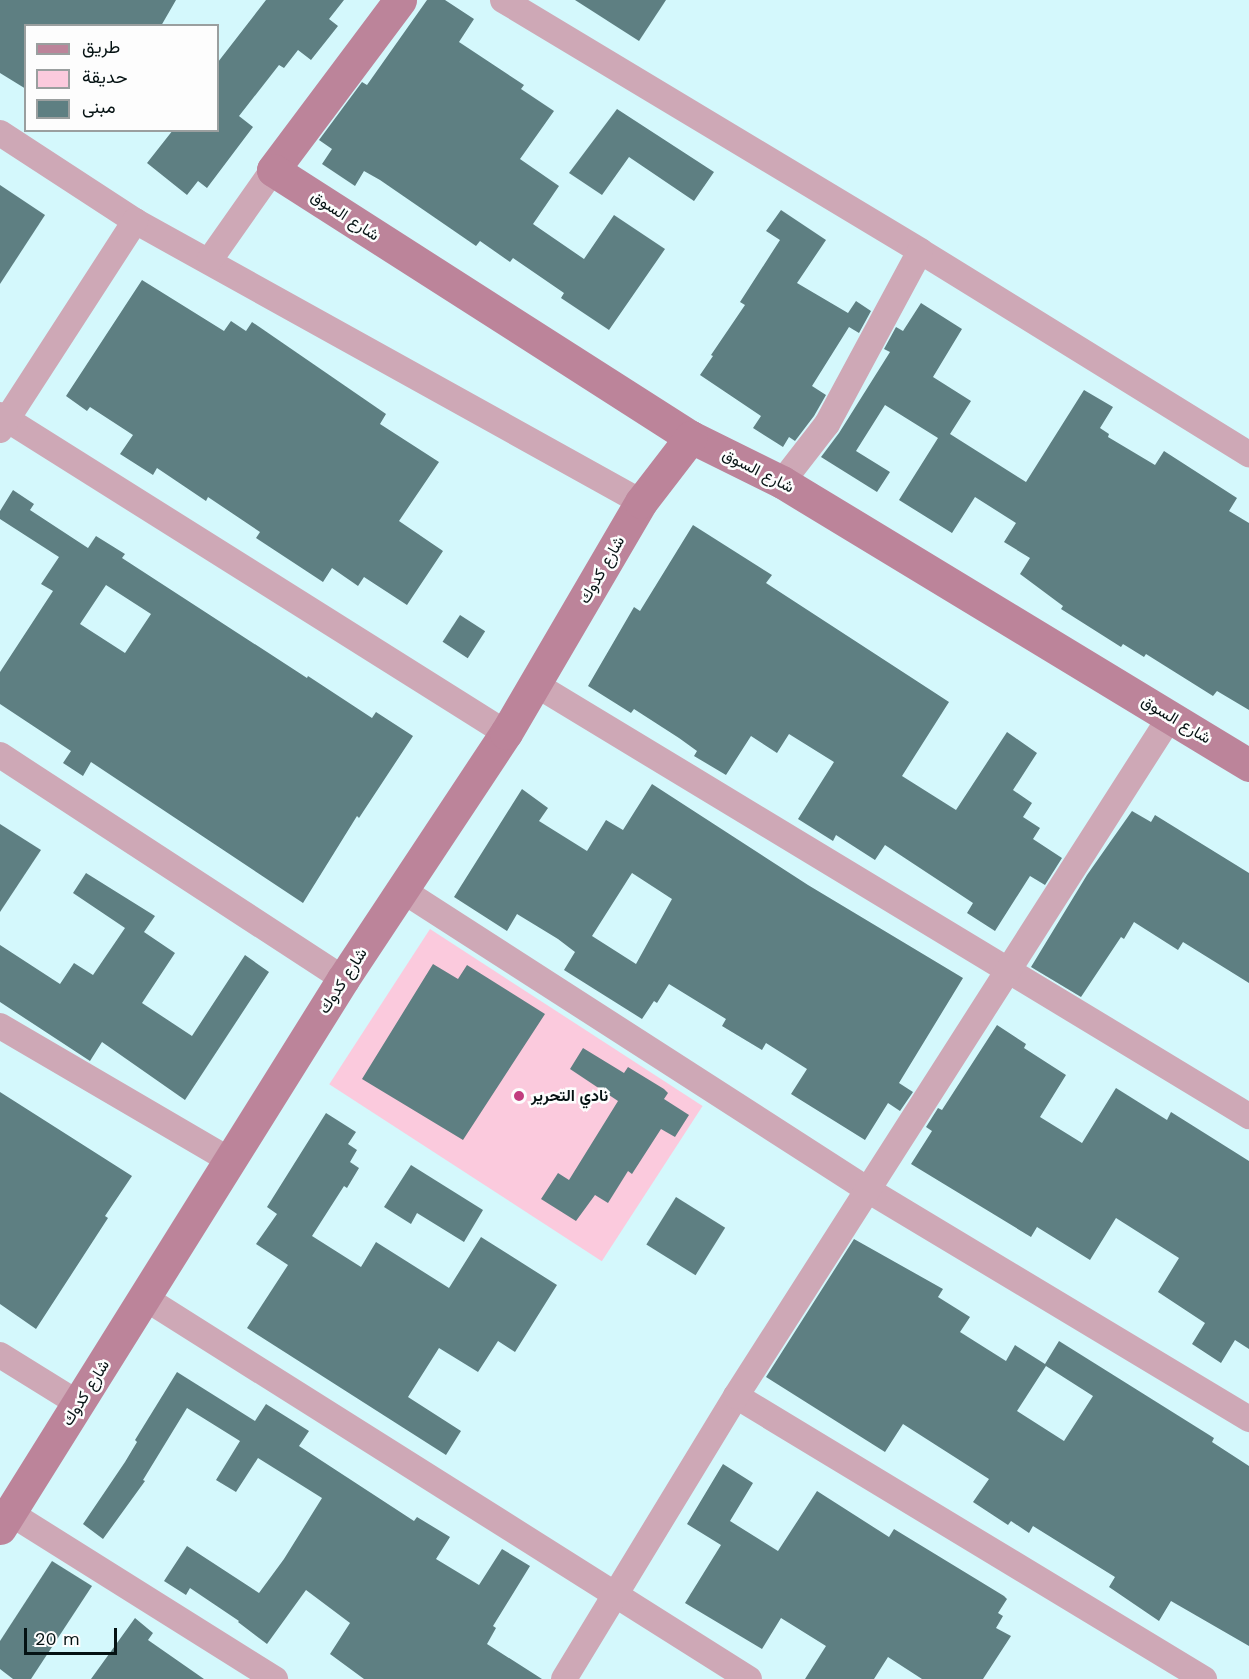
<!DOCTYPE html>
<meta charset="utf-8">
<style>
body{margin:0}
#map{position:relative;width:1249px;height:1679px;overflow:hidden;background:#d4f8fc;font-family:"Work Sans",Vazirmatn,sans-serif}
div>[style]{position:absolute}
[style*='--x']{left:calc(var(--x)*1px);top:calc(var(--y)*1px);width:calc(var(--w)*1px);rotate:calc(var(--a)*1deg)}
.green>*{inset:0;background:#fbcadd;transform-origin:0 0}
.building>*{inset:0;background:#5e7f82;transform-origin:0 0}
.street>*{height:26px;margin:-13px;padding:0 13px;transform-origin:13px;border-radius:13px;background:#cea8b6}
.secondary>*{height:33px;margin:-16.5px;padding:0 16.5px;transform-origin:16.5px;border-radius:16.5px;background:#bc849a}
.dots>*{width:16px;height:16px;translate:-50% -50%;box-sizing:border-box;border:3px solid #fdfdfd;border-radius:50%}
span{translate:-50% -50%;white-space:nowrap;text-align:center;line-height:1.15;-webkit-text-stroke:5px #fdfdfd;paint-order:stroke}
.street-label{font-size:16px;color:#051213}
.poi-label{font-size:16px;color:#051213;font-weight:700}
.left{translate:0 -50%;text-align:left}
.legend{position:absolute;left:24px;top:24px;width:195px;height:108px;box-sizing:border-box;background:#fdfdfd;border:2px solid #9a9f9f;margin:0;padding:8px 10px;list-style:none;font-size:18px;color:#051213}
.legend li{display:flex;align-items:center;gap:12px;height:30px}
.legend b{width:30px;border:2px solid #9a9f9f}
.scale{position:absolute;left:24px;top:1628px;width:93px;height:27px;box-sizing:border-box;border:3px solid #051213;border-top:0;padding-left:8px;font-size:18px;line-height:21px;white-space:nowrap;color:#051213;-webkit-text-stroke:4px #fdfdfd;paint-order:stroke}
</style>
<div id="map">
<div class="green">
<div style="left:430px;top:929px;width:325px;height:185px;rotate:33deg"></div>
</div>
<div class="building">
<div style="clip-path:polygon(0 0,176px 0,161px 26px,26px 26px,26px 89px,0 73px)"></div>
<div style="clip-path:polygon(266px 0,344px 0,329px 19px,338px 26px,311px 60px,298px 50px,284px 68px,279px 65px,239px 116px,253px 127px,207px 188px,198px 181px,187px 195px,147px 163px,173px 130px,218px 130px,218px 62px)"></div>
<div style="clip-path:polygon(427px 0,445px 0,474px 19px,459px 42px,524px 85px,521px 89px,554px 111px,520px 159px,559px 186px,533px 224px,584px 259px,614px 215px,665px 249px,609px 330px,561px 298px,564px 293px,513px 258px,510px 262px,480px 241px,476px 246px,380px 180px,364px 171px,355px 186px,322px 164px,332px 149px,319px 140px,362px 82px,367px 85px)"></div>
<div style="clip-path:polygon(575px 0,666px 0,639px 41px)"></div>
<div style="clip-path:polygon(617px 109px,714px 172px,694px 201px,629px 157px,602px 195px,569px 173px)"></div>
<div style="clip-path:polygon(0 185px,45px 215px,0 284px)"></div>
<div style="clip-path:polygon(781px 210px,826px 240px,797px 283px,848px 313px,856px 301px,871px 311px,859px 333px,849px 327px,812px 386px,826px 395px,814px 416px,795px 441px,789px 437px,783px 447px,753px 428px,761px 416px,700px 375px,713px 356px,711px 355px,745px 305px,740px 302px,780px 240px,766px 231px)"></div>
<div style="clip-path:polygon(142px 280px,224px 331px,231px 321px,246px 331px,252px 322px,386px 414px,380px 424px,439px 462px,399px 521px,443px 551px,407px 605px,364px 577px,358px 586px,332px 568px,323px 582px,256px 538px,260px 532px,208px 497px,206px 501px,157px 468px,153px 475px,120px 454px,133px 435px,90px 407px,87px 411px,66px 396px)"></div>
<div style="clip-path:polygon(921px 303px,962px 329px,933px 377px,971px 401px,950px 434px,1026px 482px,1084px 390px,1113px 407px,1100px 428px,1109px 434px,1108px 437px,1155px 465px,1164px 451px,1237px 498px,1229px 511px,1249px 523px,1249px 710px,1217px 691px,1213px 696px,1146px 654px,1144px 657px,1123px 644px,1121px 647px,1061px 609px,1063px 606px,1020px 574px,1030px 558px,1004px 542px,1016px 523px,975px 497px,952px 533px,899px 500px,938px 438px,885px 405px,856px 451px,890px 472px,877px 492px,821px 457px,839px 433px,890px 352px,884px 349px,896px 327px,903px 331px)"></div>
<div style="clip-path:polygon(evenodd,13px 490px,34px 504px,30px 510px,88px 548px,96px 536px,125px 554px,122px 558px,307px 678px,308px 676px,372px 718px,376px 712px,413px 736px,359px 818px,357px 816px,303px 903px,91px 762px,83px 776px,63px 763px,71px 751px,0 704px,0 672px,53px 591px,41px 584px,59px 557px,0 519px,0 511px,13px 490px,106px 585px,151px 614px,125px 653px,80px 624px,106px 585px)"></div>
<div style="clip-path:polygon(693px 525px,772px 575px,766px 583px,949px 702px,902px 776px,956px 810px,1007px 732px,1037px 753px,1013px 790px,1032px 803px,1023px 817px,1040px 828px,1033px 839px,1062px 858px,1045px 885px,1030px 876px,995px 931px,967px 913px,973px 903px,885px 845px,875px 860px,836px 835px,833px 841px,798px 819px,834px 762px,789px 734px,777px 753px,751px 736px,726px 775px,694px 756px,697px 751px,679px 738px,634px 709px,631px 713px,588px 686px,634px 607px,640px 611px)"></div>
<div style="left:460px;top:615px;width:30px;height:32px;rotate:33deg"></div>
<div style="clip-path:polygon(evenodd,652px 784px,808px 885px,963px 978px,899px 1083px,913px 1092px,900px 1111px,888px 1103px,865px 1140px,791px 1094px,807px 1069px,766px 1043px,762px 1050px,722px 1026px,726px 1019px,669px 984px,657px 1003px,654px 1001px,642px 1019px,564px 970px,575px 952px,558px 939px,517px 914px,507px 931px,454px 897px,522px 789px,548px 808px,539px 821px,587px 851px,606px 820px,623px 830px,652px 784px,632px 873px,672px 899px,636px 964px,592px 936px,632px 873px)"></div>
<div style="clip-path:polygon(1132px 811px,1151px 822px,1155px 815px,1249px 873px,1249px 983px,1183px 942px,1178px 950px,1134px 922px,1124px 939px,1121px 937px,1081px 997px,1031px 967px,1087px 875px)"></div>
<div style="clip-path:polygon(0 824px,41px 850px,0 912px)"></div>
<div style="clip-path:polygon(86px 873px,155px 916px,144px 932px,175px 953px,142px 1003px,192px 1036px,245px 955px,269px 972px,185px 1100px,102px 1042px,90px 1061px,0 1002px,0 945px,60px 984px,74px 963px,93px 975px,125px 928px,73px 893px)"></div>
<div style="clip-path:polygon(433px 964px,458px 979px,467px 965px,545px 1014px,463px 1140px,362px 1079px)"></div>
<div style="clip-path:polygon(997px 1025px,1026px 1044px,1024px 1048px,1066px 1075px,1040px 1117px,1082px 1143px,1116px 1088px,1167px 1120px,1171px 1112px,1249px 1161px,1249px 1349px,1235px 1340px,1221px 1363px,1192px 1344px,1205px 1323px,1158px 1292px,1179px 1258px,1116px 1218px,1090px 1260px,1037px 1227px,1031px 1237px,911px 1164px,932px 1131px,926px 1127px,938px 1108px,942px 1110px)"></div>
<div style="clip-path:polygon(583px 1048px,624px 1073px,628px 1067px,664px 1089px,668px 1093px,664px 1099px,689px 1115px,675px 1137px,661px 1129px,632px 1174px,628px 1171px,608px 1203px,595px 1195px,576px 1221px,541px 1199px,558px 1173px,569px 1180px,618px 1101px,570px 1069px)"></div>
<div style="clip-path:polygon(0 1092px,132px 1176px,105px 1216px,108px 1218px,36px 1329px,0 1304px)"></div>
<div style="clip-path:polygon(326px 1113px,356px 1132px,348px 1144px,357px 1150px,350px 1162px,359px 1168px,347px 1188px,344px 1186px,312px 1236px,361px 1267px,376px 1242px,449px 1288px,481px 1237px,557px 1285px,515px 1352px,498px 1341px,478px 1372px,439px 1348px,408px 1397px,461px 1431px,446px 1455px,247px 1328px,288px 1265px,256px 1244px,277px 1214px,267px 1207px)"></div>
<div style="clip-path:polygon(411px 1165px,483px 1210px,464px 1242px,417px 1213px,411px 1224px,384px 1207px)"></div>
<div style="left:676px;top:1197px;width:58px;height:56px;rotate:32deg"></div>
<div style="clip-path:polygon(evenodd,854px 1239px,943px 1289px,938px 1297px,970px 1317px,960px 1332px,1006px 1361px,1015px 1345px,1045px 1364px,1059px 1341px,1214px 1438px,1212px 1442px,1249px 1466px,1249px 1646px,1171px 1601px,1159px 1621px,1109px 1587px,1115px 1577px,1033px 1526px,1029px 1533px,1011px 1521px,1008px 1525px,973px 1502px,989px 1479px,903px 1424px,885px 1452px,766px 1377px,854px 1239px,1046px 1366px,1093px 1396px,1064px 1441px,1017px 1411px,1046px 1366px)"></div>
<div style="clip-path:polygon(177px 1372px,255px 1421px,266px 1404px,309px 1431px,299px 1446px,414px 1521px,417px 1517px,450px 1537px,436px 1559px,479px 1585px,502px 1549px,530px 1566px,493px 1626px,496px 1628px,487px 1644px,542px 1679px,364px 1679px,330px 1654px,350px 1623px,306px 1590px,267px 1644px,238px 1622px,239px 1621px,190px 1588px,186px 1595px,164px 1581px,187px 1546px,259px 1593px,284px 1559px,322px 1498px,258px 1458px,236px 1492px,216px 1480px,240px 1441px,187px 1408px,143px 1480px,145px 1481px,103px 1539px,83px 1524px,125px 1462px,137px 1442px,135px 1440px)"></div>
<div style="clip-path:polygon(723px 1464px,753px 1483px,730px 1521px,778px 1551px,817px 1491px,889px 1537px,894px 1529px,1004px 1596px,1007px 1599px,998px 1613px,1003px 1616px,996px 1628px,1011px 1636px,983px 1679px,922px 1679px,888px 1657px,874px 1679px,805px 1679px,826px 1646px,781px 1618px,762px 1649px,685px 1603px,721px 1545px,687px 1524px)"></div>
<div style="clip-path:polygon(52px 1561px,92px 1586px,31px 1679px,13px 1679px,0 1669px,0 1641px)"></div>
<div style="clip-path:polygon(135px 1618px,153px 1633px,148px 1640px,204px 1679px,91px 1679px)"></div>
</div>
<div class="street">
<div style="--x:503;--y:0;--w:487;--a:31"></div>
<div style="--x:920;--y:251;--w:387;--a:31.7"></div>
<div style="--x:0;--y:133;--w:161;--a:33.1"></div>
<div style="--x:135;--y:221;--w:579;--a:29.04"></div>
<div style="--x:209;--y:261;--w:111;--a:-54.9"></div>
<div style="--x:0;--y:415;--w:598;--a:32.15"></div>
<div style="--x:0;--y:430;--w:249;--a:-57.1"></div>
<div style="--x:782;--y:482;--w:73;--a:-52.2"></div>
<div style="--x:827;--y:424;--w:196;--a:-61.7"></div>
<div style="--x:535;--y:684;--w:835;--a:31.18"></div>
<div style="--x:0;--y:755;--w:410;--a:33.1"></div>
<div style="--x:402;--y:890;--w:554;--a:32.77"></div>
<div style="--x:868;--y:1190;--w:445;--a:31"></div>
<div style="--x:0;--y:1026;--w:268;--a:30.3"></div>
<div style="--x:145;--y:1298;--w:714;--a:32.24"></div>
<div style="--x:0;--y:1355;--w:93;--a:31.8"></div>
<div style="--x:736;--y:1396;--w:547;--a:31.16"></div>
<div style="--x:10;--y:1513;--w:313;--a:32.1"></div>
<div style="--x:564;--y:1679;--w:331;--a:-58.7"></div>
<div style="--x:736;--y:1396;--w:806;--a:-57.41"></div>
</div>
<div class="secondary">
<div style="--x:400;--y:0;--w:212;--a:126.8"></div>
<div style="--x:273;--y:170;--w:496;--a:32.6"></div>
<div style="--x:691;--y:437;--w:102;--a:26.3"></div>
<div style="--x:782;--y:482;--w:546;--a:31.22"></div>
<div style="--x:0;--y:1528;--w:647;--a:-58"></div>
<div style="--x:343;--y:979;--w:295;--a:-56.5"></div>
<div style="--x:506;--y:733;--w:268;--a:-59.7"></div>
<div style="--x:641;--y:502;--w:82;--a:-52.4"></div>
</div>
<div class="dots">
<div style="left:519px;top:1096px;background:#c23d7f"></div>
</div>
<div class="street-label">
<span style="left:345px;top:216px;rotate:33deg">شارع السوق</span>
<span style="left:758px;top:471px;rotate:27deg">شارع السوق</span>
<span style="left:602px;top:570px;rotate:-60deg">شارع كدوك</span>
<span style="left:1176px;top:720px;rotate:31deg">شارع السوق</span>
<span style="left:343px;top:981px;rotate:-57deg">شارع كدوك</span>
<span style="left:86px;top:1393px;rotate:-58deg">شارع كدوك</span>
</div>
<div class="poi-label">
<span class="left" style="left:531px;top:1096px">نادي التحرير</span>
</div>
<ul class="legend">
<li><b style="height:8px;background:#bc849a"></b>طريق</li>
<li><b style="height:16px;background:#fbcadd"></b>حديقة</li>
<li><b style="height:16px;background:#5e7f82"></b>مبنى</li>
</ul>
<div class="scale">20 m</div>
</div>
